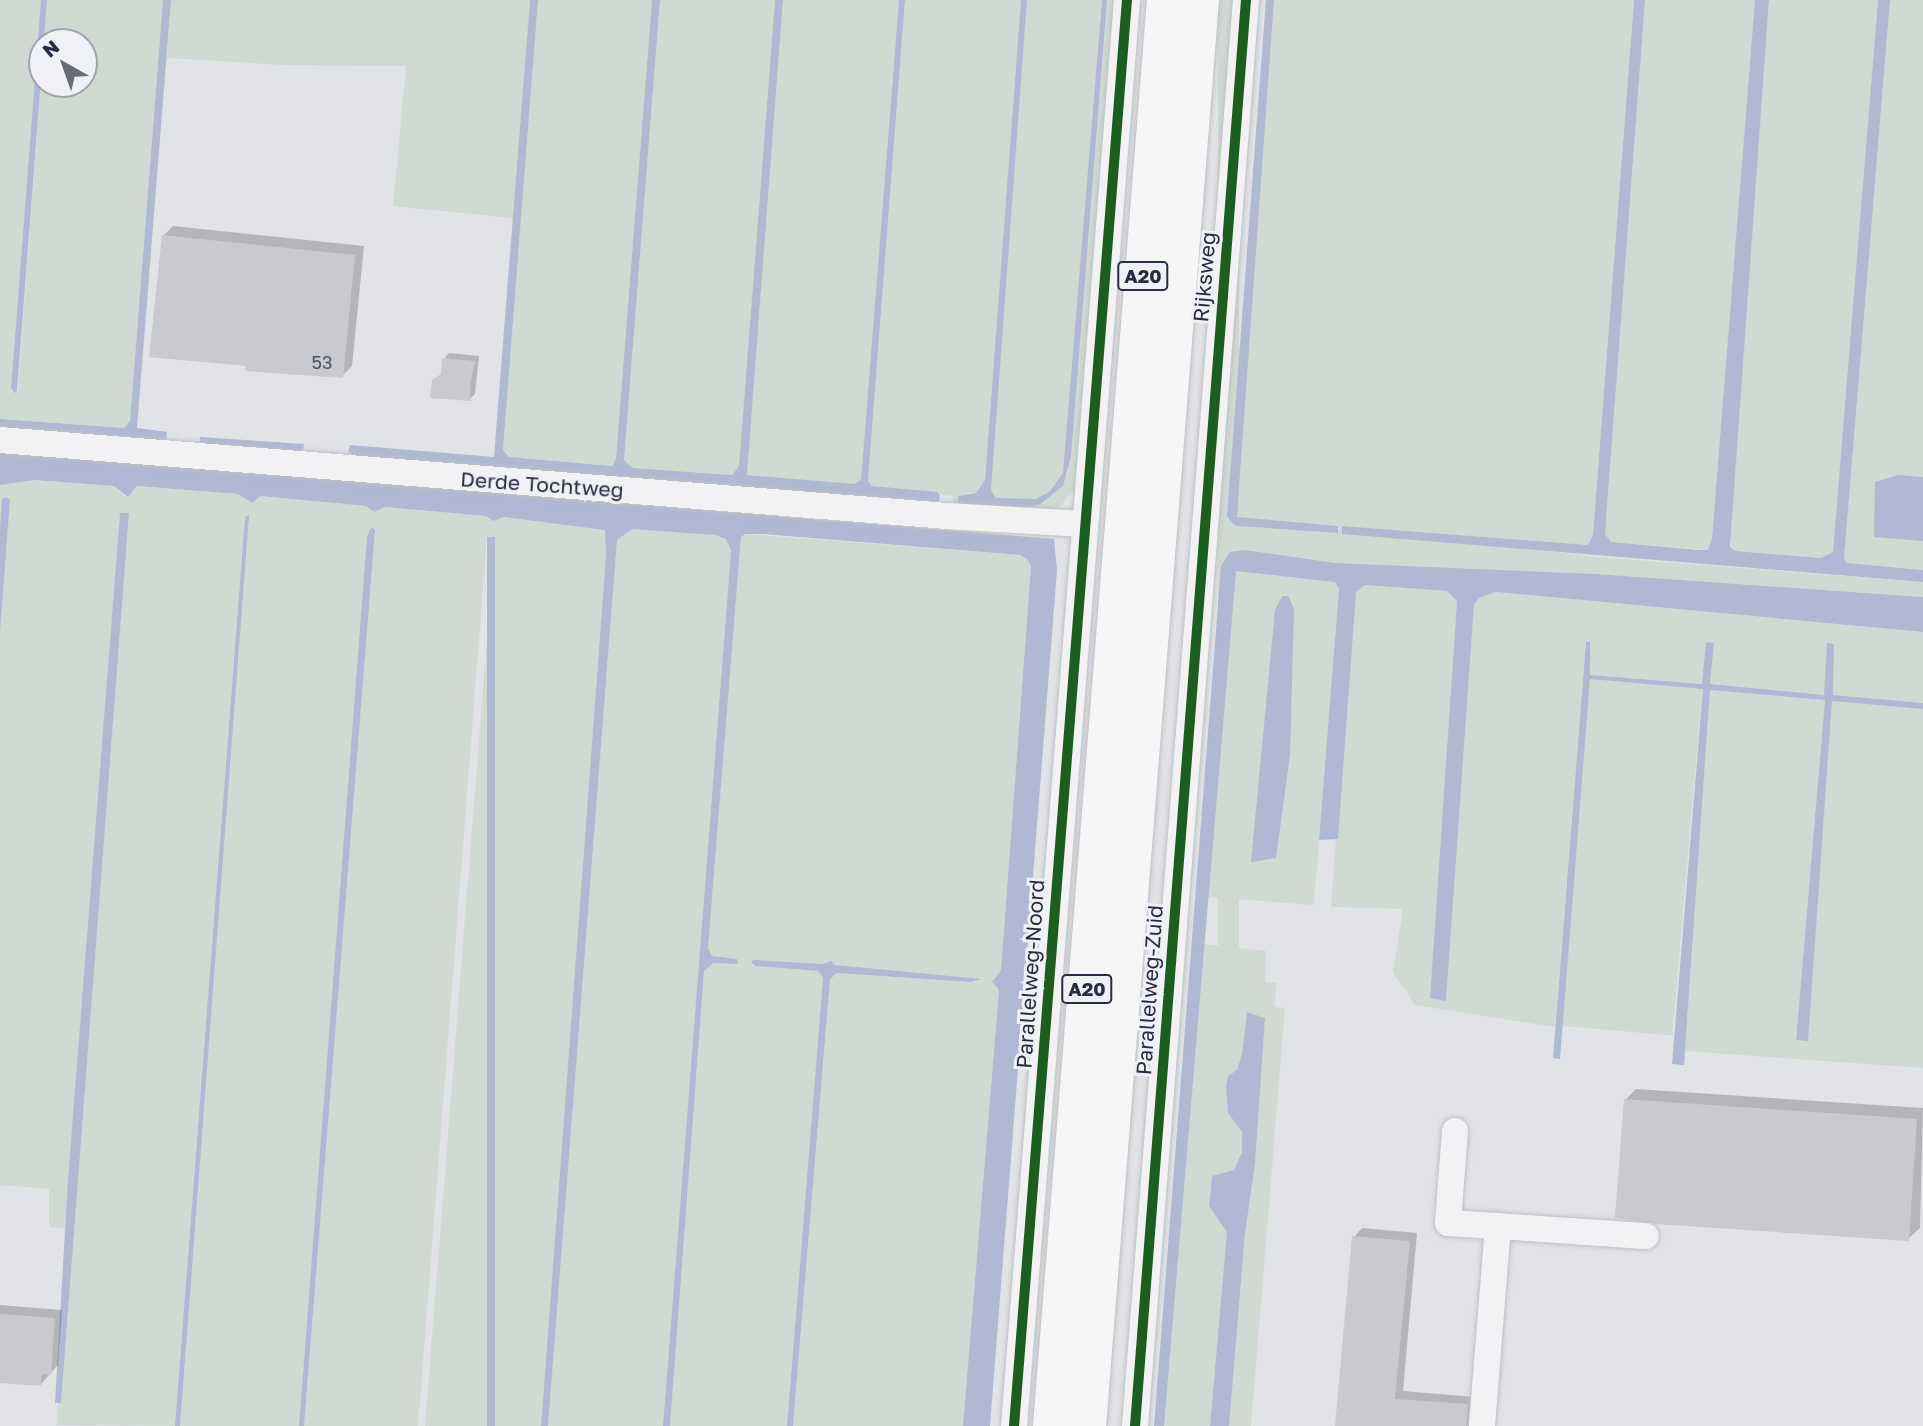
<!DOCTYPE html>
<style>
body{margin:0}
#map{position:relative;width:1923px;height:1426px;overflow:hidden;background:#e2e3e7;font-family:"Golos Text",sans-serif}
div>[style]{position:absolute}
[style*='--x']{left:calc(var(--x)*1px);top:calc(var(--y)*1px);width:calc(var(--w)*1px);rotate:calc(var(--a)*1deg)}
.green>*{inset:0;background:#d0dad2;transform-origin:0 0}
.water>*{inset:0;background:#b0b8d3;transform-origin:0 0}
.shadow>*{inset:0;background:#0003}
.building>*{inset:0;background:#c9cacf}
.roads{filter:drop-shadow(0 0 2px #bfc0c5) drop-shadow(0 0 2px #bfc0c5)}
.minor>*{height:26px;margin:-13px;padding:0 13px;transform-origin:13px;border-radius:13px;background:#f2f2f4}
.highway>*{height:38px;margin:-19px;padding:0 19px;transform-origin:19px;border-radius:19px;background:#f6f6f7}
.cycleway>*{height:10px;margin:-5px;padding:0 5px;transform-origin:5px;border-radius:5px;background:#1b5e20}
span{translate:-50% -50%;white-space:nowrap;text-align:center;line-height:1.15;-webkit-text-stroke:6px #f0f1f7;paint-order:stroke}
.number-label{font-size:18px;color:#525466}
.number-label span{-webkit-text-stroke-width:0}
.shield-label span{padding:2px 5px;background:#f0f1f7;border:2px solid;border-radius:5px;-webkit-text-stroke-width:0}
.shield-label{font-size:19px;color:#282b41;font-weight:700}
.street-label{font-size:21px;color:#282b41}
.north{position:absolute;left:28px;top:28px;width:70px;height:70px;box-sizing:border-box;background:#f0f1f7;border:2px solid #a0a2ae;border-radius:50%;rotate:320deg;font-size:19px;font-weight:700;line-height:28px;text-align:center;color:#282b41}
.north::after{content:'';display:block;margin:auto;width:24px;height:32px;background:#696b7b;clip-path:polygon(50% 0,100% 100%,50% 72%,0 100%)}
</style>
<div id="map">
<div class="green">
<div style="clip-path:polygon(0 0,41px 0,11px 388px,15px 392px,18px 391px,42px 65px,42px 84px,84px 84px,84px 42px,44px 42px,47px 0,163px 0,130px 421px,124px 428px,0 419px)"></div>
<div style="clip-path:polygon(171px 0,530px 0,513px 218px,393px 206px,406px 66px,285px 65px,167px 58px)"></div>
<div style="clip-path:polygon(538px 0,652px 0,616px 458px,611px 466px,509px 457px,503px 450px)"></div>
<div style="clip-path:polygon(660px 0,775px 0,739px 466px,732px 475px,633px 468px,624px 460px)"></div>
<div style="clip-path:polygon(783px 0,899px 0,863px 456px,861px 480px,855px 485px,747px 475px)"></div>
<div style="clip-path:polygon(905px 0,1021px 0,985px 480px,976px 493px,963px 493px,1039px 505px,1067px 474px,1107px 0,1119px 0,1078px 485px,1057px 510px,953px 503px,952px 496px,872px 486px,868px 481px)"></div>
<div style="clip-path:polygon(1027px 0,1102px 0,1066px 455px,1063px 473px,1050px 491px,1036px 499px,1024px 500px,996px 498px,991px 490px,991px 480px)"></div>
<div style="left:1218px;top:0;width:21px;height:1430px"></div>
<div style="clip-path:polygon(1274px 0,1634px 0,1593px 535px,1588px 545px,1342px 526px,1597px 557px,1923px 582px,1923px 597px,1596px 574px,1335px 563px,1232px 551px,1234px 525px,1338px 533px,1339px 529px,1338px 526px,1237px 518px)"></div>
<div style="clip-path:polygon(1645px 0,1755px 0,1712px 538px,1708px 550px,1611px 542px,1605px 534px)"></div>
<div style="clip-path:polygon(1769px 0,1878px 0,1836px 532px,1833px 552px,1821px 558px,1734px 551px,1729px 539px)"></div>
<div style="clip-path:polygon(1890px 0,1923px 0,1923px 570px,1847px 563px,1844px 559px)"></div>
<div style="clip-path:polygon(35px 480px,114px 486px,125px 497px,137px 486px,238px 494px,252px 503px,261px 496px,366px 506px,374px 512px,385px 507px,486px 516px,493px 521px,504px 517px,605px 529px,606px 555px,541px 1426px,425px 1426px,495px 537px,487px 537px,418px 1426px,304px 1426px,375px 530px,367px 536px,299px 1426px,180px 1426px,248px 515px,245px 517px,175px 1426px,57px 1425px,58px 1403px,61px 1402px,129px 514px,120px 513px,65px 1228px,49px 1227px,49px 1189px,0 1185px,0 633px,10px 500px,2px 499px,0 528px,0 485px)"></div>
<div style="clip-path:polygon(632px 528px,715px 535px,726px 539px,731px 551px,663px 1426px,548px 1426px,617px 540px)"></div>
<div style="clip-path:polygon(744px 534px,1020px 555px,1027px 559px,1031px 565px,1001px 970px,992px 982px,999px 990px,963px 1426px,793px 1426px,830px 979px,837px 973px,971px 982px,835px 965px,827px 961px,822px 964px,756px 966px,818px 971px,823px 978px,787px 1426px,670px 1426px,704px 971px,713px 963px,737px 964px,737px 959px,712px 956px,708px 948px,741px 537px)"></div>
<div style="clip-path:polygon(evenodd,1236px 570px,1336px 582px,1339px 589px,1314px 905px,1208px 897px,1236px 570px,1290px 705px,1290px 755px,1252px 861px,1263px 755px,1290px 705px)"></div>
<div style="clip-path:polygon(1365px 585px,1447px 591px,1457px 602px,1430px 998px,1446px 1000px,1474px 605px,1479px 598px,1496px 592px,1923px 632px,1923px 703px,1833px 695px,1834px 644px,1827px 644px,1825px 695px,1710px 684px,1714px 644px,1707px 642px,1703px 684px,1590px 675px,1590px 643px,1586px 642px,1555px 1027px,1415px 1005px,1393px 972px,1403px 909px,1331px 907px,1352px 613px,1356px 592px)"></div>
<div style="left:1590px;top:679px;width:113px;height:348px;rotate:5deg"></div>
<div style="clip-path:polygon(1710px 690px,1825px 700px,1796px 1040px,1807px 1041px,1832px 700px,1923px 709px,1923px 1068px,1685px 1051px)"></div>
<div style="clip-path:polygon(1204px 944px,1266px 951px,1265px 982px,1276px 983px,1275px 1007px,1285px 1008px,1251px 1426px,1229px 1426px,1245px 1233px,1255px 1165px,1265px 1018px,1247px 1012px,1242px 1054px,1237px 1070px,1228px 1076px,1228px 1113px,1242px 1132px,1242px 1152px,1235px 1170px,1212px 1176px,1209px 1206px,1227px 1232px,1210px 1426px,1164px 1426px)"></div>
</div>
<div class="water">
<div style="clip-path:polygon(41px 0,47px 0,17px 391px,15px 393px,11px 388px)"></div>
<div style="clip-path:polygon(163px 0,171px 0,137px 428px,167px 432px,166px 441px,0 429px,0 419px,124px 428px,130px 421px)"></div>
<div style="clip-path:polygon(530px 0,538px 0,503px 450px,509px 457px,612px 466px,616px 458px,652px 0,660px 0,624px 460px,633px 468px,732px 475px,739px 466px,775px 0,783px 0,747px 475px,855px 484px,861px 480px,899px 0,905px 0,868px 481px,872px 486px,937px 492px,940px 495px,939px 502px,357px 457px,348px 452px,350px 445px,494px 457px)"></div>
<div style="clip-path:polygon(1021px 0,1027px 0,991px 490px,996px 498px,1036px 499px,1050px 491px,1063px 473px,1102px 0,1107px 0,1071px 456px,1063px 486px,1039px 505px,1025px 508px,962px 505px,958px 503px,958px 496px,976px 493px,985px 480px)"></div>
<div style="clip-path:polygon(1266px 0,1274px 0,1237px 517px,1338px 526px,1338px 533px,1239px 526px,1234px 525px,1227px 516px)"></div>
<div style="clip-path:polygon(1634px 0,1645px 0,1605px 534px,1611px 542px,1698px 550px,1708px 550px,1712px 538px,1755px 0,1769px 0,1730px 546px,1735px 551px,1821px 558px,1833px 552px,1878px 0,1890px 0,1844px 559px,1847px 563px,1923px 570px,1923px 582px,1342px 534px,1342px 526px,1588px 545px,1593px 535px)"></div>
<div style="clip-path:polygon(200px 437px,304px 444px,303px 451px,239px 448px,200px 443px)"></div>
<div style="clip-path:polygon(0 452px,1054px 539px,1057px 570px,990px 1426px,963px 1426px,999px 990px,992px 982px,1001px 970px,1031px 566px,1027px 559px,1020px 555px,762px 534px,745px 534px,741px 537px,708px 948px,712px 956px,737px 959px,738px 964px,713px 963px,704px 971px,670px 1426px,663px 1426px,731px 551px,726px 539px,715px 535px,632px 529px,617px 540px,548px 1426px,541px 1426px,606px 555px,605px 530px,504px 517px,493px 521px,486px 516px,385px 507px,374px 512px,366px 506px,261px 496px,252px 503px,238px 494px,137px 486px,128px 497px,114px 486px,35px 480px,0 485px)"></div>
<div style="clip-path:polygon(1898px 475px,1923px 477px,1923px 541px,1874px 537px,1875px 482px)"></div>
<div style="clip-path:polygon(6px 497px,10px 500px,0 633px,0 528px,2px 499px)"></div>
<div style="clip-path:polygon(120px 513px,129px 513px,61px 1403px,55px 1403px,68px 1180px)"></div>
<div style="clip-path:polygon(249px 515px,180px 1426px,175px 1426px,245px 517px)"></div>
<div style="clip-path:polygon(372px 527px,375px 530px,304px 1426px,299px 1426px,367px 536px)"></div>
<div style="left:487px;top:537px;width:8px;height:892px"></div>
<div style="clip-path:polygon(1245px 550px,1335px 563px,1596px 574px,1923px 597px,1923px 632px,1496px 592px,1479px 598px,1474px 605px,1446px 1001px,1430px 998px,1457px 601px,1447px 591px,1365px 585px,1356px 592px,1338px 839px,1319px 840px,1339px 589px,1335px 582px,1236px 571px,1164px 1426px,1154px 1426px,1221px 566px,1230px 552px)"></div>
<div style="clip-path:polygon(1282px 596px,1288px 596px,1294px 609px,1290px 755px,1276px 858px,1251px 862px,1275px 610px)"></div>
<div style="clip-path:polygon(1586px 642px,1590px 642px,1590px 675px,1702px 684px,1706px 642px,1714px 643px,1710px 684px,1824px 695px,1827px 643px,1834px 644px,1833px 695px,1923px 703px,1923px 709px,1832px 701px,1808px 1041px,1796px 1040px,1825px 700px,1710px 690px,1684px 1065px,1672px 1064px,1703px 689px,1590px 679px,1560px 1059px,1553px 1058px)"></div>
<div style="clip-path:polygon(754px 960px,822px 964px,831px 961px,835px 965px,981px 979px,971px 982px,837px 973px,830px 979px,793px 1426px,787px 1426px,823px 978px,818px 971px,756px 966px,751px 962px)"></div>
<div style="clip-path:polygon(1247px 1012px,1265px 1018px,1255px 1165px,1245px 1233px,1229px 1426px,1210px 1426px,1227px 1232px,1209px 1206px,1212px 1176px,1234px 1170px,1242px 1152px,1242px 1132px,1228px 1113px,1226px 1086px,1228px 1076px,1237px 1070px,1242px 1054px)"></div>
</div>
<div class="shadow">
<div style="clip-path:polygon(173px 226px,364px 246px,352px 366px,342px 376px,248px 365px,163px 236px)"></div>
<div style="clip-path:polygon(449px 353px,479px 356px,475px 394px,470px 399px,442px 373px,444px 359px)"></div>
<div style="clip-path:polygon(1636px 1089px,1923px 1108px,1920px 1228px,1908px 1239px,1625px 1100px)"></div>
<div style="clip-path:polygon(1362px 1228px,1417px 1233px,1403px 1391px,1475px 1397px,1478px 1426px,1337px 1426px,1354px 1237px)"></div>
<div style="clip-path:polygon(0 1305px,62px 1310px,58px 1365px,41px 1384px,0 1377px)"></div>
</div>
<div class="building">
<div style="clip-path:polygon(162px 235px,355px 255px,343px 378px,245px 371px,246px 366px,149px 357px)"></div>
<div style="clip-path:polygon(442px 358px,475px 361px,470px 387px,471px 401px,430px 398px,432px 380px,441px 374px)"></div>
<div style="clip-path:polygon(1624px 1099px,1917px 1119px,1909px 1241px,1656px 1224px,1615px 1218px)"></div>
<div style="clip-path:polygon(1352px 1236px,1410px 1241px,1395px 1399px,1468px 1404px,1466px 1426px,1335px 1426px)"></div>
<div style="clip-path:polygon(0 1314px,55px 1318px,51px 1375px,42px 1374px,41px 1386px,0 1383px)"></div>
</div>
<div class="roads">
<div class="minor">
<div style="--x:0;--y:440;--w:950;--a:4.59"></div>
<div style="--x:947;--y:516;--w:136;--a:3.4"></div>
<div style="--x:1455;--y:1131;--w:92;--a:94.4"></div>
<div style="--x:1448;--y:1223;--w:50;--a:3.4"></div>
<div style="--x:1498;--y:1226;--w:201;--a:94.6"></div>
<div style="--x:1498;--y:1226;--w:148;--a:3.9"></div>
<div style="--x:1014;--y:1426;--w:1430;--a:-85.47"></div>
<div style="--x:1135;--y:1426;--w:1430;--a:-85.55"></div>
</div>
<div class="highway">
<div style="--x:1052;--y:1426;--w:1431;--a:-85.43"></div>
<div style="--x:1087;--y:1426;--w:1430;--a:-85.47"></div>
</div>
</div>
<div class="cycleway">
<div style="--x:1014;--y:1426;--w:1430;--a:-85.47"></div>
<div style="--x:1135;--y:1426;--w:1430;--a:-85.55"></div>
</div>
<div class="number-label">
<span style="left:322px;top:362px">53</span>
</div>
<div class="shield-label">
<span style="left:1143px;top:276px">A20</span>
<span style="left:1087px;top:989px">A20</span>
</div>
<div class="street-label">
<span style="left:1204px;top:277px;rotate:-85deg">Rijksweg</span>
<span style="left:542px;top:484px;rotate:4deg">Derde Tochtweg</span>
<span style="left:1030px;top:974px;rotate:-86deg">Parallelweg-Noord</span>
<span style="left:1149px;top:990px;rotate:-86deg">Parallelweg-Zuid</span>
</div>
<div class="north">N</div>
</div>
